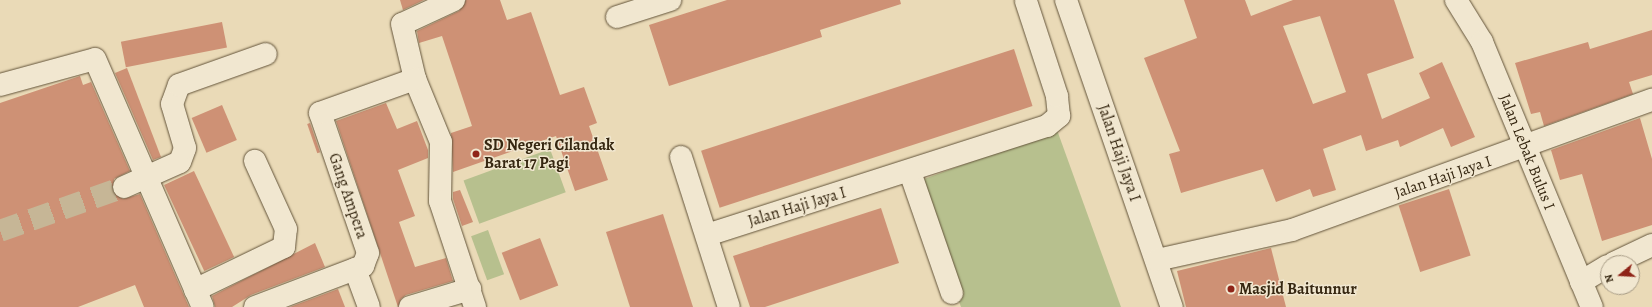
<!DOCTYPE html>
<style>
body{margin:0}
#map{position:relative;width:1652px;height:307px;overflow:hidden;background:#eadab7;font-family:Alegreya,serif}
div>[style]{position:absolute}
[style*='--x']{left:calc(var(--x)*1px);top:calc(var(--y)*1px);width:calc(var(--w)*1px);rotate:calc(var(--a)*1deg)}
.green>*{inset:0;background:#b7c08e;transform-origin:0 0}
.building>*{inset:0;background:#ce9175;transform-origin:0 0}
.minor-tunnel>*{height:22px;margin-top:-11px;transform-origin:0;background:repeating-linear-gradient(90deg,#c6b696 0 22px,transparent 0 33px)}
.roads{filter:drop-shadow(0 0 1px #63543a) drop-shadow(0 0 1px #63543a)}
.minor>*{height:22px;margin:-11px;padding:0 11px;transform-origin:11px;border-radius:11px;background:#f1e7d0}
.dots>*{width:11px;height:11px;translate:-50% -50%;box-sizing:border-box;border:2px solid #f1e7d0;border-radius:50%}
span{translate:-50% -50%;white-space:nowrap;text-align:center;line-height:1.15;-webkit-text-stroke:3px #f1e7d0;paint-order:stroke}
.poi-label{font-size:16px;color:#362711;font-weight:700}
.left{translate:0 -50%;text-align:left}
.street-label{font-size:16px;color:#362711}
.north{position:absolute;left:1600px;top:255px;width:40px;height:40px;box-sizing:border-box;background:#f1e7d0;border:1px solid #a69a84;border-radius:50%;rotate:252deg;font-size:11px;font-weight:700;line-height:16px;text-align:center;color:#362711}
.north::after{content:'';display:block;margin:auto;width:14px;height:18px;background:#8f2418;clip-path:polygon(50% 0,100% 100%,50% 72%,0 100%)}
</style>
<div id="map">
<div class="green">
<div style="clip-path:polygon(1057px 130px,1121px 307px,961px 307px,916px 182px)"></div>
<div style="left:550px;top:149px;width:46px;height:92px;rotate:70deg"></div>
<div style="left:488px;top:230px;width:47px;height:18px;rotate:70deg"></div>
</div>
<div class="building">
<div style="clip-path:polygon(400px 0,424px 0,403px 10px)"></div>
<div style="clip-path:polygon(466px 0,500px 0,507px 20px,531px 12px,560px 95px,584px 87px,597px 123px,589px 126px,608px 180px,575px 191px,556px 136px,453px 172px,451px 133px,472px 126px,442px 36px,419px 43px,417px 31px,459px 11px)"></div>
<div style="clip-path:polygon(727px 0,900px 0,901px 4px,820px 30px,822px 37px,669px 86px,649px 25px)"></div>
<div style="clip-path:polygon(evenodd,1184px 0,1245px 0,1251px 16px,1293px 0,1394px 0,1414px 58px,1367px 74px,1382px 119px,1430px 98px,1419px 73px,1442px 62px,1475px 137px,1451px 147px,1443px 128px,1400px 147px,1398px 140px,1366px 151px,1361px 135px,1323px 149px,1336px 190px,1313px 197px,1310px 189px,1276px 202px,1263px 169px,1181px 193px,1169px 154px,1180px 151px,1144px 58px,1197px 38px,1184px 0,1320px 16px,1346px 92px,1313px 104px,1283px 26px,1320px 16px)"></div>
<div style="left:222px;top:22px;width:26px;height:103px;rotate:79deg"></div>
<div style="clip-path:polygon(1652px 30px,1652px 75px,1629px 82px,1633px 94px,1544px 126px,1540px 112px,1531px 114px,1515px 63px,1588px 42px,1590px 49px)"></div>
<div style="left:1014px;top:49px;width:60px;height:329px;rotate:72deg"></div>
<div style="clip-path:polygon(127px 68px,161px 157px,153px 160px,115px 73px)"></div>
<div style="clip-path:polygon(80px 76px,83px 85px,91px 82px,130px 171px,114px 179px,113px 192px,123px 199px,140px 194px,189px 307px,144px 307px,135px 285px,78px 307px,0 307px,0 103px)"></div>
<div style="clip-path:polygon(386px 103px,397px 129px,417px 121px,428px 150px,428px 158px,398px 170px,415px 216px,399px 222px,415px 267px,446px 258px,453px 281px,406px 295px,401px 299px,398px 307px,336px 121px)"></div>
<div style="left:222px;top:105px;width:38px;height:33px;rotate:67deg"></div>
<div style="clip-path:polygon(1640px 118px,1652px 159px,1652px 225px,1602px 241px,1582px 174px,1560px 180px,1551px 150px)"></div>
<div style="left:310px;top:123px;width:31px;height:3px;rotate:71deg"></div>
<div style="left:194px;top:171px;width:95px;height:33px;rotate:65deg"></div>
<div style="left:1449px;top:189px;width:70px;height:53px;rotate:72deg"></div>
<div style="clip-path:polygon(460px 190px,473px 222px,462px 226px,453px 199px,453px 192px)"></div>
<div style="clip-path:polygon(881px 208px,899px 263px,765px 307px,750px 307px,733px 256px)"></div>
<div style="clip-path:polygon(663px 214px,693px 307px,630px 307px,606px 232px)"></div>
<div style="left:540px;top:238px;width:51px;height:41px;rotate:69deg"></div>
<div style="clip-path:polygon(315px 243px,325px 267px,251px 295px,232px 307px,215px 307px,212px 296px)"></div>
<div style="clip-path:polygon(1271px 248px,1286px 307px,1186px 307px,1177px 271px)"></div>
<div style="clip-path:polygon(338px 289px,345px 307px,290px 307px)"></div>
</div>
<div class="minor-tunnel">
<div style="--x:0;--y:231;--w:132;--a:-19.5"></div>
</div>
<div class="roads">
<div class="minor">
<div style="--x:454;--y:0;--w:57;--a:155.2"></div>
<div style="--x:402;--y:24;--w:57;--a:76.7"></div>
<div style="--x:415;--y:79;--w:68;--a:67.6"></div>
<div style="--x:441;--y:142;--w:59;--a:91"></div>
<div style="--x:440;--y:201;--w:112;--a:71.7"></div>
<div style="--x:1066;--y:0;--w:325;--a:71"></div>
<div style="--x:1456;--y:0;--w:49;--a:58.2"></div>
<div style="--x:1482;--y:42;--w:287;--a:67.5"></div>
<div style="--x:617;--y:17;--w:56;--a:-17.8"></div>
<div style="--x:0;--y:85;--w:98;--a:-15.3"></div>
<div style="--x:95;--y:59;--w:270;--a:66.5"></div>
<div style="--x:681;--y:157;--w:157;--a:72.3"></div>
<div style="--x:910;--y:172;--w:128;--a:70.9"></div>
<div style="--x:124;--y:187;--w:61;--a:-24.1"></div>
<div style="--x:180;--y:162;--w:15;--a:-70"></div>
<div style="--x:185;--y:148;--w:46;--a:-106.5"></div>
<div style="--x:172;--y:104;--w:20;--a:-70"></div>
<div style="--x:179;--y:85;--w:92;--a:-19.6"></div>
<div style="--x:707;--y:235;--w:357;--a:-17.8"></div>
<div style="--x:1047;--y:126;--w:16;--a:-40"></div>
<div style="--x:1059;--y:116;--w:20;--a:-96"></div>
<div style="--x:1057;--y:96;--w:100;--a:-108.1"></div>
<div style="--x:1157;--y:260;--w:138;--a:-12.5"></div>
<div style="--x:1292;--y:230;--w:383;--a:-19.9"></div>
<div style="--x:1614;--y:263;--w:42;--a:-25.3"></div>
<div style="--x:355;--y:269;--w:40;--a:69.8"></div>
<div style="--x:1581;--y:282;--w:31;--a:-31"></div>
<div style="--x:195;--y:290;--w:99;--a:-25.8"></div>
<div style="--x:284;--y:247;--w:18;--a:-84"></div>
<div style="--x:286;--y:229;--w:75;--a:-114.5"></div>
<div style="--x:255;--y:307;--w:116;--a:-20.8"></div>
<div style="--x:363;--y:266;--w:14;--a:-69"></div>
<div style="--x:368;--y:253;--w:148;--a:-108.9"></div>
<div style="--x:320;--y:113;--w:101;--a:-19.7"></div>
<div style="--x:410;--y:307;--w:63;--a:-16.7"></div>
</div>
</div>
<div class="dots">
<div style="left:476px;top:154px;background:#8f2418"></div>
<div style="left:1231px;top:289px;background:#8f2418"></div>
</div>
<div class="poi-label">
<span class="left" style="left:484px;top:154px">SD Negeri Cilandak<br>Barat 17 Pagi</span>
<span class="left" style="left:1239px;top:289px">Masjid Baitunnur</span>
</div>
<div class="street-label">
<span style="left:1527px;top:152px;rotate:68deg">Jalan Lebak Bulus I</span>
<span style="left:1119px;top:153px;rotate:71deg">Jalan Haji Jaya I</span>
<span style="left:1443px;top:177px;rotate:-19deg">Jalan Haji Jaya I</span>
<span style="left:348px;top:196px;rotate:71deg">Gang Ampera</span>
<span style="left:797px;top:207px;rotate:-17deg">Jalan Haji Jaya I</span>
</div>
<div class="north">N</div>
</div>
